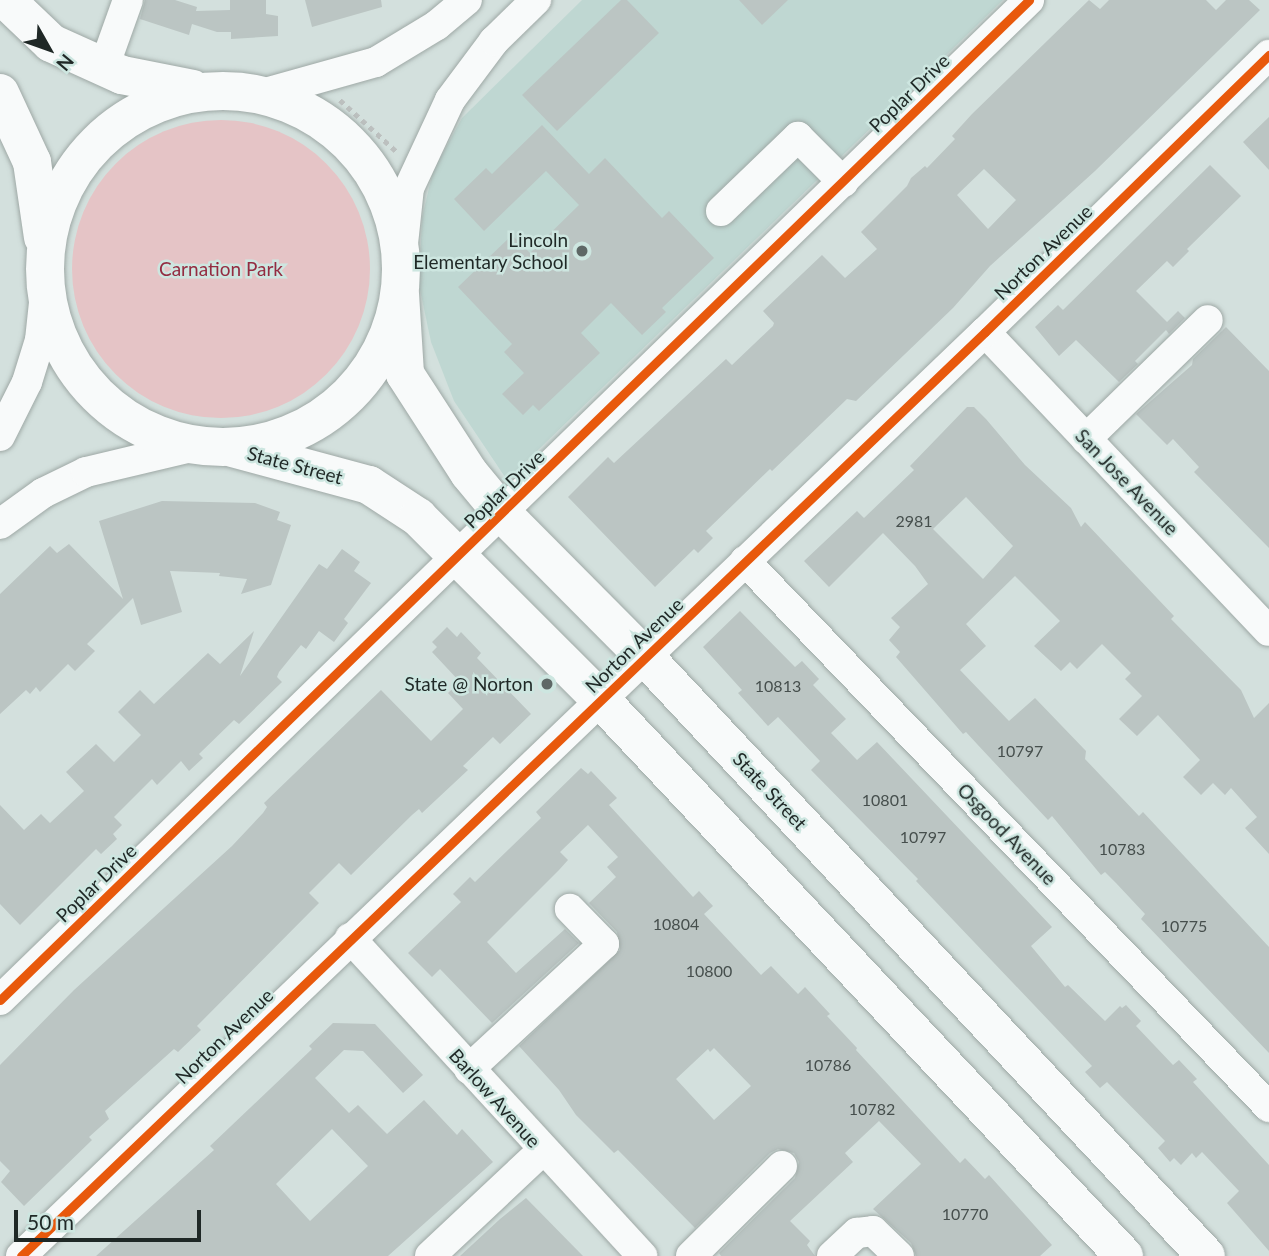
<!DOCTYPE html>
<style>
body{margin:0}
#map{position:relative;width:1269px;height:1256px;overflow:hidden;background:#d3e0dd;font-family:Lato,sans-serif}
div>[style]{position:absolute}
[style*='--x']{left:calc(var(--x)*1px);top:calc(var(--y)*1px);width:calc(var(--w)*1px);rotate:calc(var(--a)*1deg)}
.built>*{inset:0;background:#bfd7d2}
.green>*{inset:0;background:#e5c4c6}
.round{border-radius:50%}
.building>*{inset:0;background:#bbc5c3}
.path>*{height:4.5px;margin-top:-2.25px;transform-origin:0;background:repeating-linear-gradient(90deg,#bcc0bf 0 5px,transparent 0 10px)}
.roads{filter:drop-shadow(0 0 2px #9ea8a5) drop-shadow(0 0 2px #9ea8a5)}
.minor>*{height:30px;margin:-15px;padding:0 15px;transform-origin:15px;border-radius:15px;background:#f8fafa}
.major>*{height:38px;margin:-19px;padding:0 19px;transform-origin:19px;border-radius:19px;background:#f8fafa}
.major>.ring{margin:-19px;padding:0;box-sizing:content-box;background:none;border:38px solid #f8fafa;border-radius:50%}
.cycleway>*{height:9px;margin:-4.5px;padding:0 4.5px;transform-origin:4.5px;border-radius:4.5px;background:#e8590c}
.dots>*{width:19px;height:19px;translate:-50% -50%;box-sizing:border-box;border:4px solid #cde6e0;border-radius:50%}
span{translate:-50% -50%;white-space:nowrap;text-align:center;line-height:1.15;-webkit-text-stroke:5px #cde6e0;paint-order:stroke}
.number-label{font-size:16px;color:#464f4d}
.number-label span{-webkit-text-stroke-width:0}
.street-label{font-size:19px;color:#1f2826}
.poi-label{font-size:19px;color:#1f2826}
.right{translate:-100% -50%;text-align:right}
.park-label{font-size:19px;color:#942c41}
.north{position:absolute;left:14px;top:14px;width:70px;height:70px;-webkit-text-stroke:5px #cde6e0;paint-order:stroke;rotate:130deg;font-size:19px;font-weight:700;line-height:28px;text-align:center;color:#1f2826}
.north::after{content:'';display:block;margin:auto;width:24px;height:32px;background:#1f2826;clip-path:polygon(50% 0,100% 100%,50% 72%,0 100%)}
.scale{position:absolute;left:14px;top:1210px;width:187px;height:32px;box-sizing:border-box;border:4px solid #1f2826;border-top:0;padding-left:9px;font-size:21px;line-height:24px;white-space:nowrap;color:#1f2826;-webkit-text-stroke:5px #cde6e0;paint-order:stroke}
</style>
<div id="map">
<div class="built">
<div style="clip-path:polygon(582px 0,1003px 0,507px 480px,454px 401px,431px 342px,419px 285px,422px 218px,433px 171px,462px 118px)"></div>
</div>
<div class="green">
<div class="round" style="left:72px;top:120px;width:298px;height:298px"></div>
</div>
<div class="building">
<div style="clip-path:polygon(145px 0,175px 0,197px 7px,196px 11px,230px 10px,230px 0,266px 0,266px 14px,278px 16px,278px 36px,231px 39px,231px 32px,217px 32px,192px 24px,189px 35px,140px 19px)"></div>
<div style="clip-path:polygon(305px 0,381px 0,382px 7px,312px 27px)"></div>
<div style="clip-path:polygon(621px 0,627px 0,659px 33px,557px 131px,522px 95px)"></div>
<div style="clip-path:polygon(739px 0,788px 0,762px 25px)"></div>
<div style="clip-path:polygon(evenodd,1089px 0,1100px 9px,1109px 0,1206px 0,1216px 10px,1226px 0,1249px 0,1260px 10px,1095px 171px,990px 266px,953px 308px,856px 401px,847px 399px,772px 471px,770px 469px,706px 531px,713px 538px,698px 553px,694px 549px,655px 587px,568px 497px,608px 457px,614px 463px,726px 359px,732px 365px,773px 326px,774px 323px,763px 311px,822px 255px,845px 278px,877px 249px,861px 232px,907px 186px,911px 178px,925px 166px,927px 168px,955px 139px,952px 136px,972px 114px,1089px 0,984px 169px,1016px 200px,988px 229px,957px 195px,984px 169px)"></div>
<div style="clip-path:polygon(1269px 117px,1269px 170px,1243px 142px)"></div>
<div style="clip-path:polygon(542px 125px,589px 174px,605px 158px,662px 218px,669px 211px,714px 258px,662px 308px,666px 312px,642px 335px,611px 303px,581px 333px,600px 353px,539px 411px,533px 405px,523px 415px,502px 394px,524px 373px,504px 352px,512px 344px,458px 287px,512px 235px,530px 253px,579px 205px,546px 171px,484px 231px,454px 199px,486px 168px,492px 174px)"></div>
<div style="clip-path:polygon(1210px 165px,1241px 196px,1187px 249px,1189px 251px,1173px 267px,1167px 261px,1136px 291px,1167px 322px,1178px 311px,1185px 318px,1169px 334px,1166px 330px,1135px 361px,1138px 364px,1119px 382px,1076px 340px,1059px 356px,1035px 327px,1058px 305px,1063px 310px)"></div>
<div style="clip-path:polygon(1226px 327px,1269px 371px,1269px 548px,1194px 472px,1199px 467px,1173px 439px,1167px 445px,1136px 414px,1192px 365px,1193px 359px)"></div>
<div style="clip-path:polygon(evenodd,967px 407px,974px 407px,986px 419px,1025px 465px,1071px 508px,1081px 527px,1085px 522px,1174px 616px,1171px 619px,1241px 690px,1254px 718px,1269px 703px,1269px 854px,1245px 828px,1257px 817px,1231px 788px,1225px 795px,1213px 783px,1201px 795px,1183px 777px,1200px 760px,1158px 715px,1137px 736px,1119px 719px,1142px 696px,1125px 679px,1131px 673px,1102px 644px,1077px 669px,1070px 662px,1061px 671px,1034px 646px,1060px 621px,1015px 576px,966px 624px,986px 646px,960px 670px,1009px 721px,1035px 698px,1086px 751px,1085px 759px,1139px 816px,1143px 812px,1269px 947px,1269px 1053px,1141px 919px,1145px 914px,1116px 883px,1105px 872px,1101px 875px,1052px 816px,1048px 820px,977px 744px,966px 732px,963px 734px,896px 657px,900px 652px,889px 640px,900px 627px,891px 618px,928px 584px,915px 566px,883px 533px,829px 587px,804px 561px,857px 511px,864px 518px,914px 470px,910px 466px,967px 407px,966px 497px,1013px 546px,983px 579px,933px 529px,966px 497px)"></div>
<div style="clip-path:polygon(162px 501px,255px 503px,280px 512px,277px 520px,291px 525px,271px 585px,241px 594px,247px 579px,219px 576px,220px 573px,170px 571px,182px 612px,141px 625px,133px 598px,87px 644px,95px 651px,75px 671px,68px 664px,40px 692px,36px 687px,30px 694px,26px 690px,0 714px,0 594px,50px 546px,57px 553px,69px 544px,123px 599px,99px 521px)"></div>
<div style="clip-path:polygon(342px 549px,360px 562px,354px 571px,371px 583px,344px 619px,348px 623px,334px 642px,319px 631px,306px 649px,301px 645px,279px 672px,277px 677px,282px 682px,239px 724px,234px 720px,199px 754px,203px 758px,189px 771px,181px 761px,157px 785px,152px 779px,114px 817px,122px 825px,113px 834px,117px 839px,101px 854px,96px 849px,20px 925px,0 904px,0 805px,24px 830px,41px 814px,50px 823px,84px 791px,66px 772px,96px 744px,114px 762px,141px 735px,118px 712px,140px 690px,154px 704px,208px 653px,220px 664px,254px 631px,240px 676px,319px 564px,327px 569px)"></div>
<div style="clip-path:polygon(740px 611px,795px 667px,802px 661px,819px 679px,813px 685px,846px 719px,831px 733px,857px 760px,877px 742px,1052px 927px,1031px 946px,1065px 987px,1068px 985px,1105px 1021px,1120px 1006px,1122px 1008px,1126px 1005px,1141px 1021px,1136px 1026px,1173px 1065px,1179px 1060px,1197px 1079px,1193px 1082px,1269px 1165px,1269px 1251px,1227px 1203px,1239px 1191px,1202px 1152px,1196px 1158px,1192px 1153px,1181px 1165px,1174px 1158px,1170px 1162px,1158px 1148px,1165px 1141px,1107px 1082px,1100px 1088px,1085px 1072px,1092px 1066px,916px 881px,918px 879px,811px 770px,820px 761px,778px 717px,768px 726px,738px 693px,742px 690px,703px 647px)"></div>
<div style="clip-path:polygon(447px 627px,457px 637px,461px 632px,481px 653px,477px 658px,531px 714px,500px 744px,493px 737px,463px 766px,468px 770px,422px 813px,419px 809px,412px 815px,351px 875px,339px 863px,309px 893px,319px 903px,197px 1026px,201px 1030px,178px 1052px,174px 1049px,105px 1111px,109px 1119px,89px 1137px,92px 1140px,24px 1206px,1px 1182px,10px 1171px,0 1161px,0 1065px,74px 990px,232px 846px,263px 813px,267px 807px,264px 803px,381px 690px,431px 741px,463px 709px,448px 693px,460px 682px,432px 652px,437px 647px,432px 642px)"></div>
<div style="clip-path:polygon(evenodd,581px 768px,588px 774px,591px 771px,617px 798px,609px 805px,693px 897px,699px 891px,713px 906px,704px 914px,761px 975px,771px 966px,798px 994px,805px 987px,830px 1014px,827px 1016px,857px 1048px,856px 1050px,960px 1163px,965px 1158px,985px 1179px,989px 1175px,1052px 1245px,1040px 1256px,916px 1256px,911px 1243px,873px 1209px,921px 1164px,879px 1121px,845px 1153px,853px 1162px,790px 1221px,810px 1241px,807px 1245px,815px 1256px,721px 1256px,719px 1253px,795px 1178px,799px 1162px,794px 1153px,778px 1149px,770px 1153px,695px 1228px,618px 1150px,614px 1153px,576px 1115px,559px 1090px,519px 1046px,620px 950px,617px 932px,589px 903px,616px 877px,607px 867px,618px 857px,588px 825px,560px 852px,568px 860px,559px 870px,487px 942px,516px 973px,565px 929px,579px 943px,492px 1023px,440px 969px,432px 977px,408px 953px,461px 902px,453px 894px,470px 877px,475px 882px,541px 818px,536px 812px,581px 768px,714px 1048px,751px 1086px,714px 1120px,676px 1079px,708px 1049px,710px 1052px,714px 1048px)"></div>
<div style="clip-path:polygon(evenodd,333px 1023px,375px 1024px,423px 1075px,403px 1093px,363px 1051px,344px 1050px,315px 1078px,349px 1113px,358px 1105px,387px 1134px,424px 1100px,457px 1135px,462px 1129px,493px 1162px,388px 1256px,96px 1256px,214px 1150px,210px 1146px,312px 1049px,309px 1046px,333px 1023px,332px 1129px,368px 1166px,310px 1221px,276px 1184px,332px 1129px)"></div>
<div style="clip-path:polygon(526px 1198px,583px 1256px,460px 1256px,500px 1219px)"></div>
</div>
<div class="path">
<div style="--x:340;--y:100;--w:76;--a:42.3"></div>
</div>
<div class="roads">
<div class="minor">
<div style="--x:104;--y:67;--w:71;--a:-70.3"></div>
<div style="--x:262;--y:94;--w:118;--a:-15.7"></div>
<div style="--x:376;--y:62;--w:71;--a:-31.2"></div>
<div style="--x:437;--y:25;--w:39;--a:-40"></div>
<div style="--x:721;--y:211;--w:107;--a:-43.9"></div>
<div style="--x:798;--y:137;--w:64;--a:45"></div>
<div style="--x:402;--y:253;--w:65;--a:-83.9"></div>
<div style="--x:409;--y:188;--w:97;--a:-65"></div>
<div style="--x:450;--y:100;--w:74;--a:-53.3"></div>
<div style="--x:494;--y:41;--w:59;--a:-44.3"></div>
<div style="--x:985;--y:332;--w:412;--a:46.5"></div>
<div style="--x:0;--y:436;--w:60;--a:-63.4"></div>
<div style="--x:27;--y:382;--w:44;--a:-72.8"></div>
<div style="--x:40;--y:340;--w:47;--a:-83.9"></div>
<div style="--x:1086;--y:439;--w:170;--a:-44.3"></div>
<div style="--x:0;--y:524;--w:53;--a:-35.8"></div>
<div style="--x:43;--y:493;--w:48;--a:-26"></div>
<div style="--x:86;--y:472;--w:112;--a:-13.4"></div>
<div style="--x:745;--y:561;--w:757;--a:46.18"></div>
<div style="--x:350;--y:938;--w:432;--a:47.4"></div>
<div style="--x:0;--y:1000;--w:1435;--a:-44.18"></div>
<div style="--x:469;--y:1069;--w:184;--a:-42.8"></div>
<div style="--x:604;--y:944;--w:49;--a:-134.2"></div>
<div style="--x:21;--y:1256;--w:1335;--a:-43.79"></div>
<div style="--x:985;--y:332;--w:397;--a:-44.3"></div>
<div style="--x:430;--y:1256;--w:155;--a:-43.2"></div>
<div style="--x:691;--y:1256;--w:128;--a:-44.7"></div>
<div style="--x:832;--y:1256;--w:34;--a:-43"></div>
<div style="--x:857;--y:1233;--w:16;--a:-7"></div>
<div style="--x:873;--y:1231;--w:36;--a:44"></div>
</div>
<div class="major">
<div style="--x:6;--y:0;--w:62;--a:43.7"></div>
<div style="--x:51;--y:43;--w:78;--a:24.3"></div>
<div style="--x:122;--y:75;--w:72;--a:11.2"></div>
<div class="ring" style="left:45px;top:91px;width:318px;height:318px"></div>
<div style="--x:0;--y:93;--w:76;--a:65.1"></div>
<div style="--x:32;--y:162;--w:76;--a:81.7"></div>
<div style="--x:400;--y:294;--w:80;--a:86.4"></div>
<div style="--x:405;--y:374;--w:118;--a:57.1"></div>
<div style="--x:469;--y:473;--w:53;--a:50.3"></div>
<div style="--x:503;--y:514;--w:203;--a:45.2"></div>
<div style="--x:646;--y:658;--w:819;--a:46.88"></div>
<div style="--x:232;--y:448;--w:142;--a:15.1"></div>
<div style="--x:369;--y:485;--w:59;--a:33.1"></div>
<div style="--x:418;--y:517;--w:260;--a:45"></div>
<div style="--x:602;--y:701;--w:762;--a:46.76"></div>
</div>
</div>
<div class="cycleway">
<div style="--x:0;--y:1000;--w:1435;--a:-44.18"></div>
<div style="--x:21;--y:1256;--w:1335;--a:-43.79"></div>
<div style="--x:985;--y:332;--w:397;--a:-44.3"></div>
</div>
<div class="dots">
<div style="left:582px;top:251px;background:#5e6866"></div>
<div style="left:547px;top:684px;background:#5e6866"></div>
</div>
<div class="number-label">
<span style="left:914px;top:521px">2981</span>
<span style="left:778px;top:686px">10813</span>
<span style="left:1020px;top:751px">10797</span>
<span style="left:885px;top:800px">10801</span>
<span style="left:923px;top:837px">10797</span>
<span style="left:1122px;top:849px">10783</span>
<span style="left:676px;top:924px">10804</span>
<span style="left:1184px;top:926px">10775</span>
<span style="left:709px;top:971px">10800</span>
<span style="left:828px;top:1065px">10786</span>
<span style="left:872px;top:1109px">10782</span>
<span style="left:965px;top:1214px">10770</span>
</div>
<div class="street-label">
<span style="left:909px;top:93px;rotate:-44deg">Poplar Drive</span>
<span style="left:1043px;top:252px;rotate:-44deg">Norton Avenue</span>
<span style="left:295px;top:465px;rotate:15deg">State Street</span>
<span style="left:1127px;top:482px;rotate:46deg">San Jose Avenue</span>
<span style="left:504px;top:489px;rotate:-44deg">Poplar Drive</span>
<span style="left:634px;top:645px;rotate:-44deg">Norton Avenue</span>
<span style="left:770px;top:791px;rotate:47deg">State Street</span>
<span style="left:1007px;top:834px;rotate:46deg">Osgood Avenue</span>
<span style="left:96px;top:883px;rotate:-44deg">Poplar Drive</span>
<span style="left:224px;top:1036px;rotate:-44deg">Norton Avenue</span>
<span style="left:495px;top:1098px;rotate:48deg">Barlow Avenue</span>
</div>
<div class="poi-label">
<span class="right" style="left:568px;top:251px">Lincoln<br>Elementary School</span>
<span class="right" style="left:533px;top:684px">State @ Norton</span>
</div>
<div class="park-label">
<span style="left:221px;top:269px">Carnation Park</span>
</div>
<div class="north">N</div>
<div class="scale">50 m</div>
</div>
